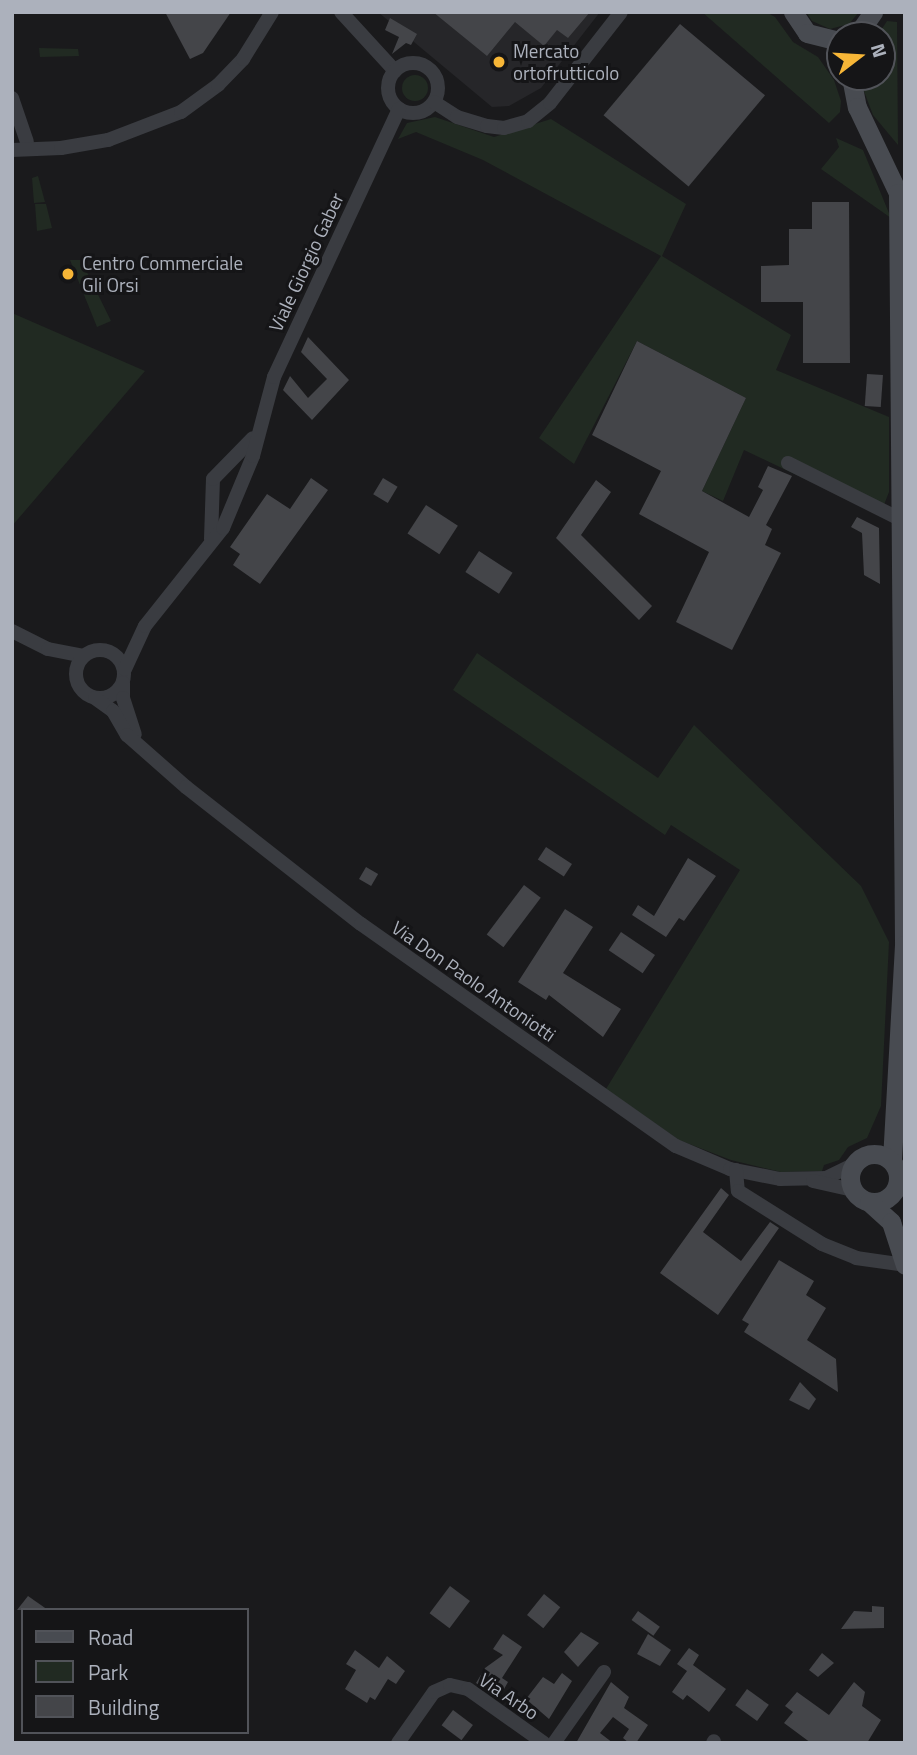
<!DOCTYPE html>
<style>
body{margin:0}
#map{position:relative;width:917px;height:1755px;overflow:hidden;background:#1a1a1c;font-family:"Titillium Web",sans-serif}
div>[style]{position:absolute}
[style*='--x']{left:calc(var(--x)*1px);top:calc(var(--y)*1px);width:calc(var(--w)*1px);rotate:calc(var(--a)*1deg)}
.built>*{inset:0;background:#262629}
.green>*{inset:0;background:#212a22}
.round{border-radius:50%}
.building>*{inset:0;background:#444549;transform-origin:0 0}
.street>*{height:14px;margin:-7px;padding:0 7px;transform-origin:7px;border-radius:7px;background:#3a3c41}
.street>.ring{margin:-7px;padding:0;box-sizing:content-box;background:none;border:14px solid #3a3c41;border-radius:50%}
.secondary>*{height:19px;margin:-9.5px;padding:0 9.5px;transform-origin:9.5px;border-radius:9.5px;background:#484b51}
.secondary>.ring{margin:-9.5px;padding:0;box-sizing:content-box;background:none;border:19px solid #484b51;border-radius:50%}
.dots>*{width:19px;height:19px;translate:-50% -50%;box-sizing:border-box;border:4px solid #151517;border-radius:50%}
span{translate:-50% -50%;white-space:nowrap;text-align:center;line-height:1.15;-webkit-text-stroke:6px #151517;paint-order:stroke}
.poi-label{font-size:19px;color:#acb1bc}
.left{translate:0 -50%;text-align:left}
.street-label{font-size:19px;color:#acb1bc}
.frame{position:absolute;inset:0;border:14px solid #acb1bc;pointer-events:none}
.legend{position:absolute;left:21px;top:1608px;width:228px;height:126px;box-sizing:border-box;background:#151517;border:2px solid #515359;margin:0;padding:9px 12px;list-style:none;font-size:21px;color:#acb1bc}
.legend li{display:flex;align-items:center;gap:14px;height:35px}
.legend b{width:35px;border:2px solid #515359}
.north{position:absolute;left:826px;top:21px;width:70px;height:70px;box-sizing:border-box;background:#151517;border:2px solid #515359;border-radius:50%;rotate:73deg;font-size:19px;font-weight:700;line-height:28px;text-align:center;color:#acb1bc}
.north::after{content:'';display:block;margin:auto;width:24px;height:32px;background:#f7b637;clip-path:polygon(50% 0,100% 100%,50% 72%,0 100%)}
</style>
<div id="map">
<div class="built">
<div style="clip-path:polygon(378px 12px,600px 12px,541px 88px,509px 106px,492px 107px)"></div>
</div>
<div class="green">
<div style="clip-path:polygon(702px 12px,766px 12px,775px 17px,793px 42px,818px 57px,834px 80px,841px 101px,840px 112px,829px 123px)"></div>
<div style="clip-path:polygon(806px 12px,859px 12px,849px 24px,830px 29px,812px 21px)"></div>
<div style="clip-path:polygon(887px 21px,897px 22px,898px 145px,873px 115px,862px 86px,862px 77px,882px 77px,882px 35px,878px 35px)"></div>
<div style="clip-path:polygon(39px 48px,78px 49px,79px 56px,40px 57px)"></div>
<div class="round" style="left:402px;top:75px;width:26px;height:26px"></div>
<div style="clip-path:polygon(435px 117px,494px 137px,551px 119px,686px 204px,662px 256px,791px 335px,776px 370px,889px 417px,889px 492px,880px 515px,744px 450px,723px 501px,702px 491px,746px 398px,637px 341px,574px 464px,539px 438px,661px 256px,483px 160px,416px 132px,398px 139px,407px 123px)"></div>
<div style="clip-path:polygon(836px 138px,863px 150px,891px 218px,821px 169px,839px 147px)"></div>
<div style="clip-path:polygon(38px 176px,45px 202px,34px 203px,32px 178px)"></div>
<div style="clip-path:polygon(35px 204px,46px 204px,52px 228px,37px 231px)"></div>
<div style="clip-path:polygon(70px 260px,81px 260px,111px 321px,97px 327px)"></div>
<div style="clip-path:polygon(12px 313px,145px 371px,12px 526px)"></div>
<div style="clip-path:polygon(477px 653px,658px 778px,694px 725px,861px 886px,889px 942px,881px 1106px,867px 1138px,848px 1147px,839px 1160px,824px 1165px,822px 1171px,781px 1172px,731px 1160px,679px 1140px,606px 1089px,740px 870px,671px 825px,665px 835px,453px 690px)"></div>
</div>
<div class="building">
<div style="clip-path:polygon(165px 12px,231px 12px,203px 53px,190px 59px)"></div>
<div style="clip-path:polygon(433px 12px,590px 12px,568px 38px,557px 30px,544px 46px,515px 22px,487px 56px)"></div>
<div style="clip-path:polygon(390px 18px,417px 34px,411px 45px,406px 43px,392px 54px,399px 37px,385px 30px)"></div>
<div style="left:680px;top:24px;width:111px;height:119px;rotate:40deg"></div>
<div style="clip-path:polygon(812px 202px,849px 202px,850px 363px,803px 363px,803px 302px,761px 302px,761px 266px,789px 265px,789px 229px,812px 229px)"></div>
<div style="clip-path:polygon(308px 337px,349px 380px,312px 420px,283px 390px,290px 376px,308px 398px,327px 379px,301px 352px)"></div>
<div style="clip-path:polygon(637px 341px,746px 398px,702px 491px,749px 517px,763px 490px,758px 487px,768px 466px,792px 476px,766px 525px,772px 529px,765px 545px,781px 553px,732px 650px,676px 622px,709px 552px,639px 514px,661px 471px,592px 435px)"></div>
<div style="left:867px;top:374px;width:16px;height:32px;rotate:4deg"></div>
<div style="clip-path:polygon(311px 478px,328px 490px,260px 584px,233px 565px,240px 554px,230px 547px,267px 494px,290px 509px)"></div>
<div style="left:383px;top:478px;width:17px;height:19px;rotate:31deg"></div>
<div style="clip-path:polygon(596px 480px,611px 492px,581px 535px,652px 606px,639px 620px,556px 538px)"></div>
<div style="left:426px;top:505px;width:38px;height:34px;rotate:33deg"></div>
<div style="clip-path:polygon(857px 517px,879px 528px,880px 584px,864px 575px,862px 533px,851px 527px)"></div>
<div style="left:479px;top:551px;width:40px;height:25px;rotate:33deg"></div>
<div style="left:546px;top:847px;width:31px;height:15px;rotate:33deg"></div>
<div style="clip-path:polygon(688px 858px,716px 876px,684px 921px,679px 918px,666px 937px,632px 915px,638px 905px,654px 916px)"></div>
<div style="left:366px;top:867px;width:14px;height:14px;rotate:30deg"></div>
<div style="left:524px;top:885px;width:21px;height:62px;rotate:37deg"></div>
<div style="clip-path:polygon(565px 909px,593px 927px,563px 973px,621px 1009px,603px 1037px,549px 995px,546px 1000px,518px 982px)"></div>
<div style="left:621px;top:932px;width:41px;height:22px;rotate:34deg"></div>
<div style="clip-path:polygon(721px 1188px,729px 1195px,703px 1232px,741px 1261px,770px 1222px,779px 1228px,718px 1315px,660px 1273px)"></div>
<div style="clip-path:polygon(779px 1260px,814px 1281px,806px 1295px,826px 1308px,807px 1340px,836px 1359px,838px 1392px,744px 1332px,749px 1324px,742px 1320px)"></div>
<div style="clip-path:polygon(800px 1382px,816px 1399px,809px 1410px,789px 1400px)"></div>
<div style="left:450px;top:1586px;width:25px;height:34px;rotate:37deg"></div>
<div style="left:544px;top:1594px;width:21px;height:27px;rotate:39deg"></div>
<div style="clip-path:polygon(28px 1596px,48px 1610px,17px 1610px)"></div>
<div style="clip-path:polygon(872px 1606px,884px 1607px,884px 1628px,841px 1629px,854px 1611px,872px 1612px)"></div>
<div style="left:638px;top:1611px;width:27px;height:11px;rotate:36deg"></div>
<div style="clip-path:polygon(581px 1632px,599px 1643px,578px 1667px,564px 1652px)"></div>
<div style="clip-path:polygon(503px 1634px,522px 1647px,502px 1678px,508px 1682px,499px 1698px,476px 1683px,485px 1668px,503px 1655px,493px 1649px)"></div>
<div style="clip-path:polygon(648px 1634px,671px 1650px,660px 1666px,637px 1654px)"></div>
<div style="clip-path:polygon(689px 1648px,699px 1655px,693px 1665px,726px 1689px,709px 1712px,687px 1695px,683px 1700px,672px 1692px,687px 1671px,677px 1664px)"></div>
<div style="clip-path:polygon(355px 1650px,379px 1668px,387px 1656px,405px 1671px,396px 1684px,388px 1679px,375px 1700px,370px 1697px,367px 1703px,345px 1689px,356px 1670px,346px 1664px)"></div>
<div style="clip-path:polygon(822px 1653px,834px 1663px,818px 1677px,809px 1670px)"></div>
<div style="clip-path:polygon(562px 1673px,572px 1681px,549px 1719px,526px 1699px,543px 1677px,554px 1684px)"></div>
<div style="clip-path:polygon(611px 1682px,629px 1697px,624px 1708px,648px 1725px,636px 1743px,629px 1743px,623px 1738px,629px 1729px,613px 1717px,600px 1733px,613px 1743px,576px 1743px)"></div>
<div style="clip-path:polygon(854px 1682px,865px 1692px,862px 1706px,881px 1720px,867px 1743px,811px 1743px,784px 1723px,793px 1712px,785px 1706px,797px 1692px,829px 1715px)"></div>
<div style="left:747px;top:1689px;width:27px;height:20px;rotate:36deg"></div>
<div style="left:453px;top:1710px;width:25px;height:19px;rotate:37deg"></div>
</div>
<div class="street">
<div style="--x:341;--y:12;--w:80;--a:47.5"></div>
<div class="ring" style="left:388px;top:63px;width:36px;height:36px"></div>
<div style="--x:12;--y:98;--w:46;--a:71.2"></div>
<div style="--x:434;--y:102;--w:27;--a:33"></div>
<div style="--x:457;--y:117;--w:31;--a:17"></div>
<div style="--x:487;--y:126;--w:17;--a:7"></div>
<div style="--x:504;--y:128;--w:25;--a:-16"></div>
<div style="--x:528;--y:121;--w:28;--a:-39"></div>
<div style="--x:550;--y:103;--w:115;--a:-52"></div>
<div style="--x:12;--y:150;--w:49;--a:-2.3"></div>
<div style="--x:61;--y:148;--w:48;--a:-9.7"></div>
<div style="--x:108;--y:140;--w:78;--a:-21"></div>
<div style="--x:181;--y:112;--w:46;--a:-36.1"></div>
<div style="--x:218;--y:85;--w:36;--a:-46"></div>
<div style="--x:243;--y:59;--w:55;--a:-58.3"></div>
<div style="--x:788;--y:463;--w:125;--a:26.6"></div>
<div style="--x:211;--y:539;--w:60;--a:-88.1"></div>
<div style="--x:213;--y:479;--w:57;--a:-45.7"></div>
<div style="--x:12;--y:631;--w:40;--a:26.6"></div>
<div style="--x:48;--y:649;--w:36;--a:11"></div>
<div class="ring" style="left:76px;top:650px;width:34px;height:34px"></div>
<div style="--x:125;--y:669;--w:47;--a:-65.1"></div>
<div style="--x:145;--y:626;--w:125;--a:-51.5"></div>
<div style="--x:223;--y:528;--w:78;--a:-67.4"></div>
<div style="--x:253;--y:456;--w:82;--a:-75.1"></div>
<div style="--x:274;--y:377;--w:296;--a:-65"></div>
<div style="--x:123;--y:683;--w:15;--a:90"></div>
<div style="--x:123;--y:698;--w:38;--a:72"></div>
<div style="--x:95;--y:698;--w:22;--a:36"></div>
<div style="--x:113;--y:711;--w:28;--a:60"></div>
<div style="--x:127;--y:735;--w:79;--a:41.4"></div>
<div style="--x:186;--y:787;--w:222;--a:38.1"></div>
<div style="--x:361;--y:924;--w:385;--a:35.2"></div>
<div style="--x:676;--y:1146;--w:59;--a:23.1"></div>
<div style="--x:730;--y:1169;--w:51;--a:11.3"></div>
<div style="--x:780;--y:1179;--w:46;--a:-1.2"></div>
<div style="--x:826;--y:1178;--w:32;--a:-26"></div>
<div style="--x:736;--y:1170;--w:21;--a:85"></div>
<div style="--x:738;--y:1191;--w:99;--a:32.2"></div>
<div style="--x:822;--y:1244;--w:37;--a:22"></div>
<div style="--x:856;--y:1258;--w:49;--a:8.1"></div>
<div style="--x:813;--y:1181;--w:41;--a:12.7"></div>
<div style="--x:398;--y:1743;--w:62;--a:-54.8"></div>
<div style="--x:434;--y:1692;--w:17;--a:-24"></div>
<div style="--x:450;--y:1685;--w:18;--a:13"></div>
<div style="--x:468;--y:1689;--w:93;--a:35.4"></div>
<div style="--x:554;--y:1743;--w:87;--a:-54.8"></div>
<div style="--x:713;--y:1743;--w:2;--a:-63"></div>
</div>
<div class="secondary">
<div style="--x:793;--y:12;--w:25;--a:56"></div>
<div style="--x:807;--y:33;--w:34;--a:14"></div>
<div style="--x:857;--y:35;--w:28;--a:-55"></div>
<div style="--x:851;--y:77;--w:31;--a:79"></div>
<div style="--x:857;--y:107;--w:95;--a:64.5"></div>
<div style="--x:898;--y:193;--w:752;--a:89.54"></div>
<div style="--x:904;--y:945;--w:216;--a:93.2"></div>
<div class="ring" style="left:850px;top:1154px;width:29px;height:29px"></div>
<div style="--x:869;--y:1202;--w:30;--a:42"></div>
<div style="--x:891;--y:1222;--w:45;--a:72"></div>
</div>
<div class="dots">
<div style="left:499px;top:62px;background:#f7b637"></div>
<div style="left:68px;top:274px;background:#f7b637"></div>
</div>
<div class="poi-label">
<span class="left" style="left:513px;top:62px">Mercato<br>ortofrutticolo</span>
<span class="left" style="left:82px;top:274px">Centro Commerciale<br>Gli Orsi</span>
</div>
<div class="street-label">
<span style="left:306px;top:262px;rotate:-65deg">Viale Giorgio Gaber</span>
<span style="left:474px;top:981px;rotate:35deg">Via Don Paolo Antoniotti</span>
<span style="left:509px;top:1696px;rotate:34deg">Via Arbo</span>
</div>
<div class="frame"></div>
<ul class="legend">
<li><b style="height:9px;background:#484b51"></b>Road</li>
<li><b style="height:19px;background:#212a22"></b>Park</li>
<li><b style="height:19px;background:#444549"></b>Building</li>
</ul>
<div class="north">N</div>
</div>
